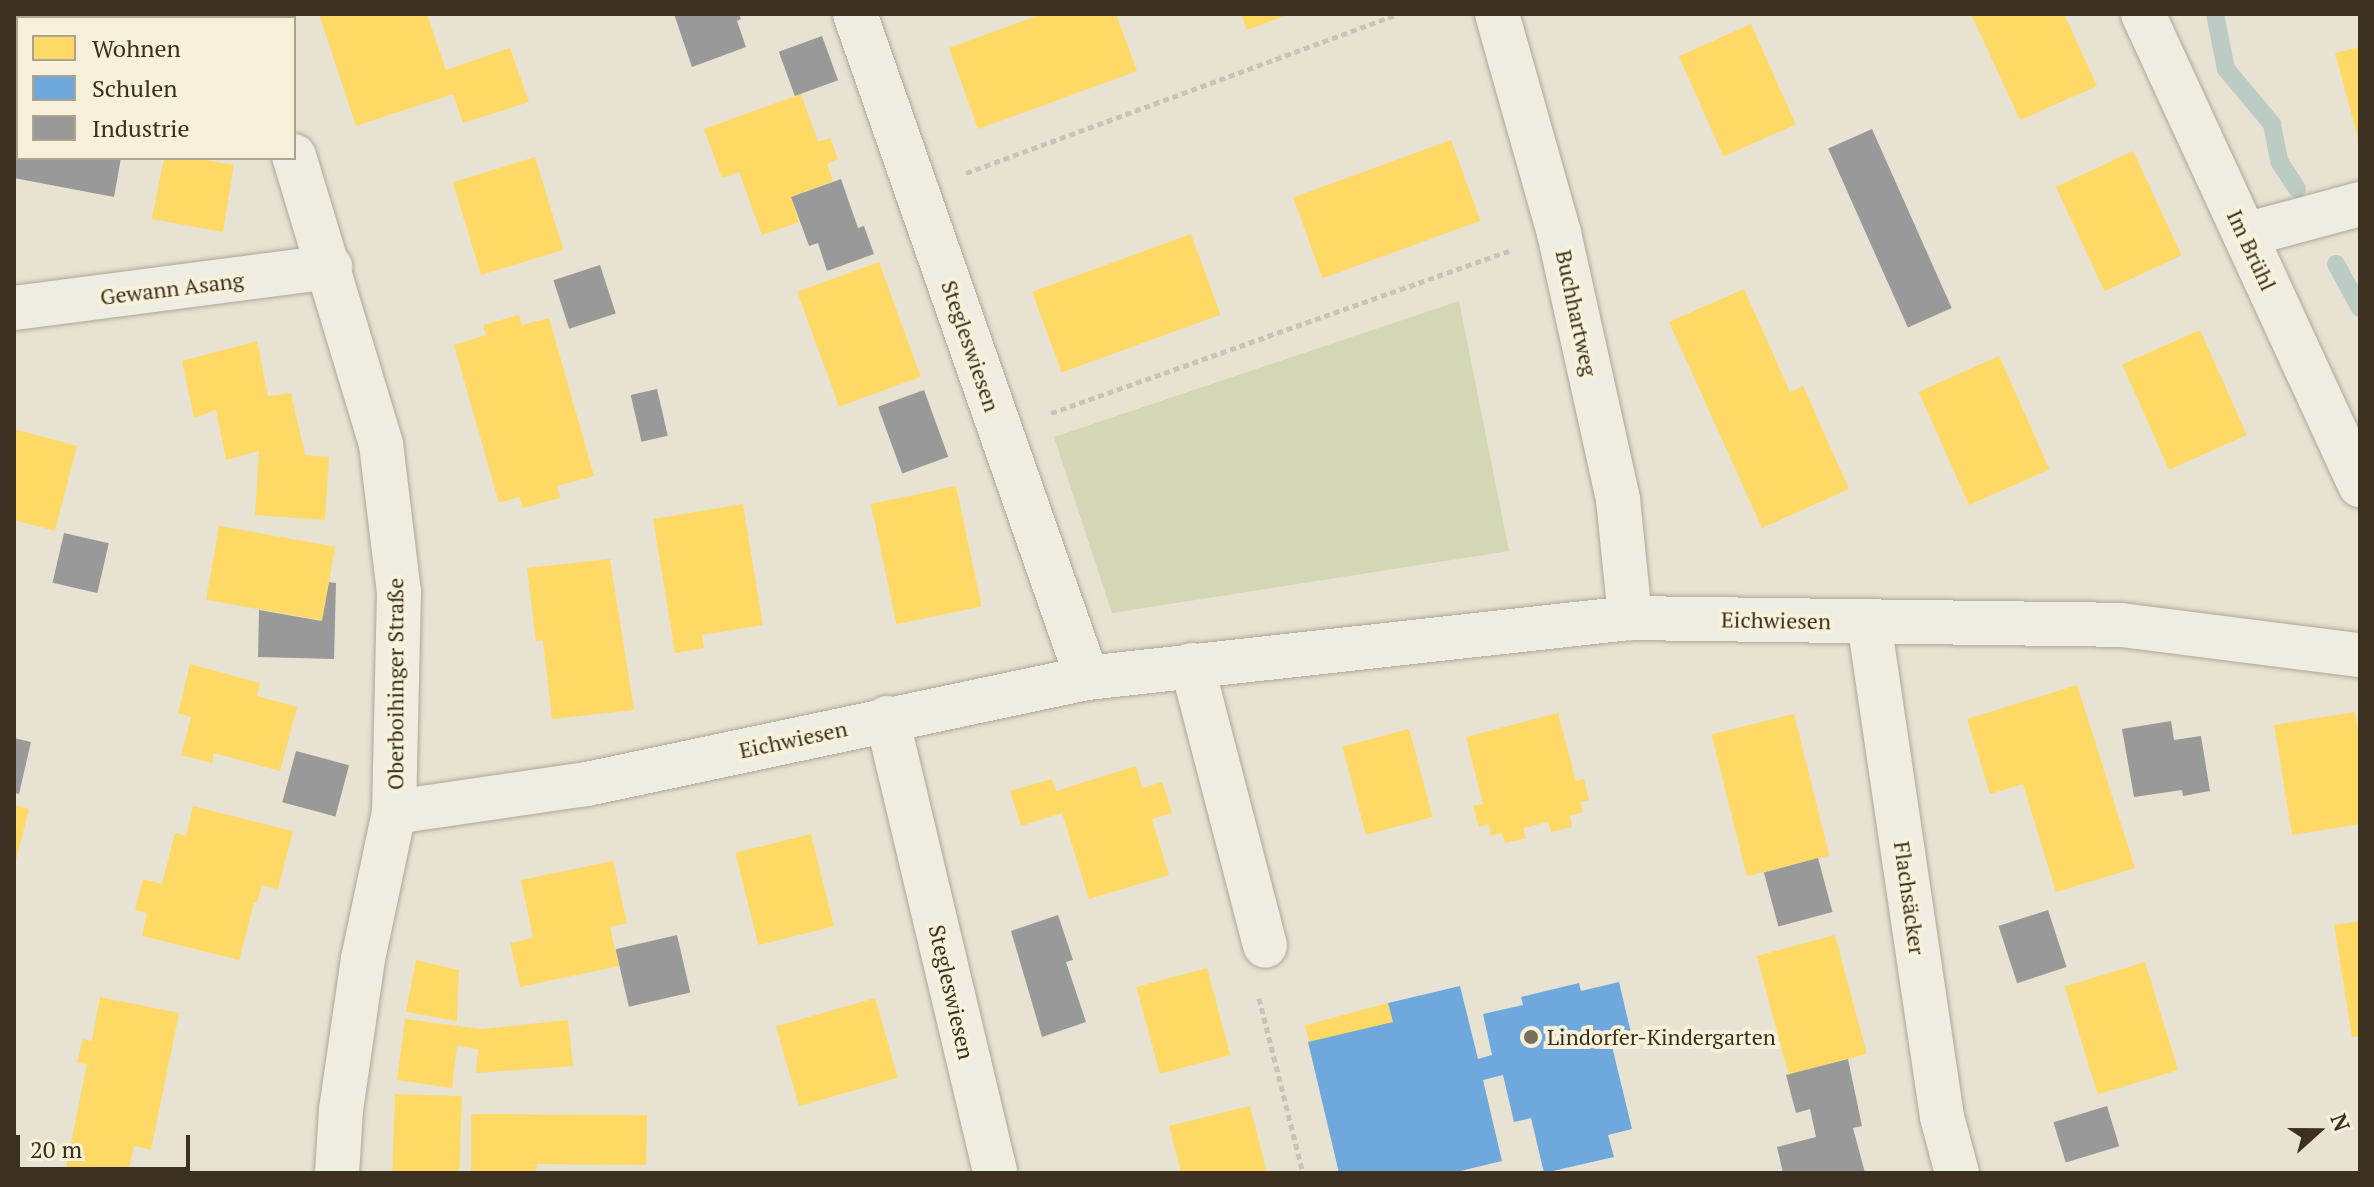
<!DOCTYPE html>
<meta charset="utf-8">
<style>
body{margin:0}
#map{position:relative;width:2374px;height:1187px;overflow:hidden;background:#e7e2d1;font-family:"PT Serif",serif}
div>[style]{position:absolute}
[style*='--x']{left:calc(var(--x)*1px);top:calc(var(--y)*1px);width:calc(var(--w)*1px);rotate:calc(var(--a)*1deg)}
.green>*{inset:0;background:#d3d7b4}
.homes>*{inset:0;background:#ffd966;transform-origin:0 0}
.schools>*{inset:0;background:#6fa8dc}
.industry>*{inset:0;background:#999;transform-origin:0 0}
.stream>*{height:18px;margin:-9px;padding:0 9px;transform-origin:9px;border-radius:9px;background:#bcccc4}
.path>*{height:5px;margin-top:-2.5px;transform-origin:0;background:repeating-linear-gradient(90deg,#c7c3b9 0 6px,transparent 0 10px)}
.roads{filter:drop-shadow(0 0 2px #ada799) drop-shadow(0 0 2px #ada799)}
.street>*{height:44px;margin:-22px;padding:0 22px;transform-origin:22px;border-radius:22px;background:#efece2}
.dots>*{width:22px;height:22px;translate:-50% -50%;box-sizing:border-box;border:4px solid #f6f1d8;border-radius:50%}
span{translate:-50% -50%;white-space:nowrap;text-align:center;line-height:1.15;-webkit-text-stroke:8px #f6f1d8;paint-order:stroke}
.street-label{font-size:22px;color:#3c3121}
.poi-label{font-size:22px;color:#3c3121}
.left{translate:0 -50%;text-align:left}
.frame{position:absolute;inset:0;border:16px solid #3c3121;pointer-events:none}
.legend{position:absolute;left:16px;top:16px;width:280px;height:144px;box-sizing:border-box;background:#f6f1d8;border:2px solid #aca48f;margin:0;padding:10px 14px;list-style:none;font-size:24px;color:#3c3121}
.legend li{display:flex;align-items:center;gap:16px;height:40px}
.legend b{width:40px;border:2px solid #aca48f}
.north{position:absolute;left:2278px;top:1091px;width:80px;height:80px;-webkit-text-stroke:6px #f6f1d8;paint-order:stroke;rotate:69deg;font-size:22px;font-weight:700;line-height:32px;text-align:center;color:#3c3121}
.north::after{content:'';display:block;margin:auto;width:28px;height:36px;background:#3c3121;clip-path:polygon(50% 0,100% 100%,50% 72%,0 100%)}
.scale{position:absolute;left:16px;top:1135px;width:174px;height:36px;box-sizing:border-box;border:4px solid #3c3121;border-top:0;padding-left:10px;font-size:24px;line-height:28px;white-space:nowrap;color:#3c3121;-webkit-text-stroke:6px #f6f1d8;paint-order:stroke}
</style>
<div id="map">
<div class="green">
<div style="clip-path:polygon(1459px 301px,1509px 551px,1112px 613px,1054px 437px)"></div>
</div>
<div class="homes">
<div style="clip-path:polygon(96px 14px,167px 14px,166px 18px,110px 18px)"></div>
<div style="clip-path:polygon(319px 14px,427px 14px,446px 70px,510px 48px,529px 102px,463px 123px,453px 94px,356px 126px)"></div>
<div style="clip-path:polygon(1042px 14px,1116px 14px,1137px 71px,978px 129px,949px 48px)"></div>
<div style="clip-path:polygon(1241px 14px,1290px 14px,1247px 30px)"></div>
<div style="clip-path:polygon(1977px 14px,2064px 14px,2097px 86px,2020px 120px,1972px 16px)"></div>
<div style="left:1751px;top:24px;width:110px;height:79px;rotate:66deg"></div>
<div style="clip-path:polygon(2360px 47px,2360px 142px,2359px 142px,2335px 53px)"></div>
<div style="clip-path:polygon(801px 94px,818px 142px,830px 138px,838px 159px,827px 164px,833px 181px,791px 197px,799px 222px,762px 235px,739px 172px,722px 178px,704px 129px)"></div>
<div style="left:1451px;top:140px;width:86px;height:168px;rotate:70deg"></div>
<div style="left:2133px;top:151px;width:115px;height:85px;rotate:65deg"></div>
<div style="left:535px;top:157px;width:97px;height:86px;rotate:73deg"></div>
<div style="clip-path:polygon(164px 158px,195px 158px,234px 165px,223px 232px,152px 219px)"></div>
<div style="left:1191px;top:234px;width:86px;height:169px;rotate:70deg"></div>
<div style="left:879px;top:262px;width:122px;height:87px;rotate:70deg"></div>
<div style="clip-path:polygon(1744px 289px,1790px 392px,1803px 386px,1849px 489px,1762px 528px,1669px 322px)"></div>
<div style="clip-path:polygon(519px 315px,522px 325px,549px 318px,594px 476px,557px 486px,560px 498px,523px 508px,519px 497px,499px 503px,454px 345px,486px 335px,483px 325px)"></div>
<div style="left:2200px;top:330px;width:115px;height:85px;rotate:66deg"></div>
<div style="clip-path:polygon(257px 341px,268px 396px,291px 393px,305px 455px,329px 457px,325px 520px,255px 515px,259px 451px,226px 460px,216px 410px,194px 418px,182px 361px)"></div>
<div style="left:1999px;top:356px;width:124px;height:88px;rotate:66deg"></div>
<div style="clip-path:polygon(14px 429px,77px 446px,55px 531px,14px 520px)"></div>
<div style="left:956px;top:486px;width:123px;height:87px;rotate:78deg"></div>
<div style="clip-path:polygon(743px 504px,763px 625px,702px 635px,704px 648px,675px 653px,653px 519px)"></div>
<div style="left:219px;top:526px;width:118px;height:75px;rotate:10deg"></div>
<div style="clip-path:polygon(610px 559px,634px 710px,552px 719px,543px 640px,536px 641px,527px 568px)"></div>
<div style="clip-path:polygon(190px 664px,260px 683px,257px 696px,297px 707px,280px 771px,214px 753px,212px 763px,181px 755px,191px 717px,178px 713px)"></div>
<div style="clip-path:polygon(2077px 685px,2135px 868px,2056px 892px,2023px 784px,1990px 794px,1967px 719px)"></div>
<div style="clip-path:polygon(2355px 712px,2360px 744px,2360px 824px,2292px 835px,2274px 725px)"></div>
<div style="clip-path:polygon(1558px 713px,1576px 781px,1584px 779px,1589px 800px,1580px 802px,1583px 812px,1570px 816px,1572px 827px,1551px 832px,1548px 822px,1523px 828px,1526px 838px,1505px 843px,1502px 833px,1491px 836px,1489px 824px,1479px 827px,1473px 806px,1483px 804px,1466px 737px)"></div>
<div style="left:1794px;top:714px;width:146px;height:85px;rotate:76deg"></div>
<div style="left:1409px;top:729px;width:91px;height:69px;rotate:75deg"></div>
<div style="clip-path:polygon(1136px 766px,1142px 788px,1162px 782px,1172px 813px,1152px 819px,1169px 875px,1089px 899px,1062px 813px,1021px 826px,1010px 791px,1052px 779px,1056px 791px)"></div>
<div style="clip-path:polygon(14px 805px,29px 809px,15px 864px,14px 864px)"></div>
<div style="clip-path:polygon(193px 806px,293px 831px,278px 889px,262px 885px,257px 903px,254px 903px,239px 960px,142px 936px,147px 913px,135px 910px,143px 879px,162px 884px,175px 833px,186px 836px)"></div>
<div style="left:811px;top:834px;width:95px;height:78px;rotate:76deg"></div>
<div style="clip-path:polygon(613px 861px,627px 923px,610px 927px,619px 966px,520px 987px,510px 943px,533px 938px,521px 880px)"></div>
<div style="clip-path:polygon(2360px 921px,2360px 1036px,2352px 1037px,2334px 925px)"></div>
<div style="left:1835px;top:935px;width:123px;height:81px;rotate:75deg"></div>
<div style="clip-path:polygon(416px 960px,459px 970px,457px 1021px,406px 1012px)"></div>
<div style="left:2145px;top:962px;width:113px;height:84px;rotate:73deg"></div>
<div style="left:1207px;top:968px;width:90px;height:73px;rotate:75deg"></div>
<div style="clip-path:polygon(100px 997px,179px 1013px,151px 1150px,134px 1146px,128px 1173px,65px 1173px,87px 1064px,77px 1063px,83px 1039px,92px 1041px)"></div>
<div style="left:875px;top:998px;width:83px;height:103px;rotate:74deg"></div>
<div style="left:1388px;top:1003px;width:20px;height:86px;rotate:75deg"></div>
<div style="clip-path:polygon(405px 1019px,481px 1029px,568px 1020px,573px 1066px,476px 1073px,478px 1049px,457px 1046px,452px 1088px,397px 1080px)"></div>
<div style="left:395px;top:1094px;width:67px;height:79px;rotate:2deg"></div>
<div style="clip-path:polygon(1250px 1106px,1267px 1173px,1181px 1173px,1169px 1126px)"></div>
<div style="clip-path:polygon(471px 1114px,647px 1115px,646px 1165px,537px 1164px,536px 1173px,471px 1173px)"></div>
</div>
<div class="schools">
<div style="clip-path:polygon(1619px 982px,1631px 1033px,1610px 1038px,1632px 1129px,1608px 1135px,1614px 1157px,1544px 1173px,1531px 1118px,1514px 1122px,1503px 1075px,1483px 1080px,1502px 1161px,1452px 1173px,1339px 1173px,1308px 1042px,1393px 1022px,1388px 1003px,1460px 986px,1478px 1059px,1492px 1055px,1483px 1014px,1523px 1005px,1521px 997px,1579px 983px,1581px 991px)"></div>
</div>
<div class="industry">
<div style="clip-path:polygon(674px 14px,739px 14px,741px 19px,737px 21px,746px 47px,692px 67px)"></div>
<div style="left:822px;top:36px;width:47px;height:46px;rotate:70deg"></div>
<div style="left:1872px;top:129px;width:196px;height:48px;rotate:66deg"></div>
<div style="clip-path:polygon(17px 152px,18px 158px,121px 158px,114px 197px,14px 178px)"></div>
<div style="clip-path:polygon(841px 179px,858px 228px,864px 226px,874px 254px,827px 271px,818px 243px,809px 246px,791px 197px)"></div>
<div style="left:600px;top:265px;width:51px;height:49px;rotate:72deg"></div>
<div style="left:657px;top:389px;width:48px;height:27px;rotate:77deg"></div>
<div style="left:924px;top:390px;width:71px;height:49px;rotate:70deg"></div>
<div style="left:64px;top:533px;width:46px;height:51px;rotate:13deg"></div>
<div style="clip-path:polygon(329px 582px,336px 583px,334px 659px,258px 657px,259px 610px,322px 621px)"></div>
<div style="clip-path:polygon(2171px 721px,2174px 740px,2201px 736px,2210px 791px,2183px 796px,2182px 790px,2134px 797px,2122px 729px)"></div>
<div style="clip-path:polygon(14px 738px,31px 742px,19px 794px,14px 793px)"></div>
<div style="left:296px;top:751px;width:55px;height:53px;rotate:15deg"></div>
<div style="left:1818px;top:858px;width:56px;height:56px;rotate:75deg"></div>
<div style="left:2048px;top:910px;width:60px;height:52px;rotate:72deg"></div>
<div style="clip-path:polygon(1058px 915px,1073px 960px,1066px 962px,1086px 1022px,1042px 1037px,1011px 931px)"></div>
<div style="left:677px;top:935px;width:59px;height:63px;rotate:77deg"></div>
<div style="clip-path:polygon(1848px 1059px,1862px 1126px,1853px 1128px,1865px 1173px,1783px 1173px,1777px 1147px,1816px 1137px,1810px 1109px,1796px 1113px,1786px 1075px)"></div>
<div style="left:2107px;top:1106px;width:42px;height:56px;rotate:73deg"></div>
</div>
<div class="stream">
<div style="--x:2215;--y:14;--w:56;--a:78.7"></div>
<div style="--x:2226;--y:69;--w:72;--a:50.1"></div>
<div style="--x:2272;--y:124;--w:38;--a:79"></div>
<div style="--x:2279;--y:161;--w:33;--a:57"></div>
<div style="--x:2336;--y:264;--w:50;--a:61.4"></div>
</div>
<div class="path">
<div style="--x:966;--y:173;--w:459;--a:-20.2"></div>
<div style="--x:1051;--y:413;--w:486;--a:-19.5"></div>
<div style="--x:1259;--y:998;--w:180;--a:75.9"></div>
</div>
<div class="roads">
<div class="street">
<div style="--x:248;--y:14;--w:4;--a:76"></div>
<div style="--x:855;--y:14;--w:703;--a:70.74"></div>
<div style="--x:1497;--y:14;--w:228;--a:74.2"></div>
<div style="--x:1559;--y:233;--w:272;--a:77.5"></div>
<div style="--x:1618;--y:499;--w:120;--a:84.2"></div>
<div style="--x:2143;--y:14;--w:519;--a:65.26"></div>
<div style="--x:294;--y:156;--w:301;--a:73.2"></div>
<div style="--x:381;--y:444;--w:149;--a:83.1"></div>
<div style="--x:399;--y:592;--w:220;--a:91.3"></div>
<div style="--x:394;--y:812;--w:150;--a:101.9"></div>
<div style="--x:363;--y:959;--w:153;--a:98.3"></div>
<div style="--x:341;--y:1110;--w:63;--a:93.6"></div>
<div style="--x:2245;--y:235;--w:119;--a:-15.1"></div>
<div style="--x:14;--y:308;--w:319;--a:-7.4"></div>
<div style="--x:1869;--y:622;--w:500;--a:81.61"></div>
<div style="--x:1942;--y:1117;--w:58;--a:75"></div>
<div style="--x:1192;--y:665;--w:290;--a:75.4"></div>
<div style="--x:887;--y:718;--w:468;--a:76.6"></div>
<div style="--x:394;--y:812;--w:195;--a:-8.3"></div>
<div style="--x:587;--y:784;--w:511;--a:-11.97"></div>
<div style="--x:1087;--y:678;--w:546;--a:-6.31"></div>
<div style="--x:1630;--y:618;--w:491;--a:0.8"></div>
<div style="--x:2121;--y:625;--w:241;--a:7.2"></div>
</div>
</div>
<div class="dots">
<div style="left:1531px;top:1037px;background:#786f5f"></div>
</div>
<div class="street-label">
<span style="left:2252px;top:250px;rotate:65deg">Im Brühl</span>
<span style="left:172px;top:288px;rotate:-7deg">Gewann Asang</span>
<span style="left:1577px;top:313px;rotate:78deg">Buchhartweg</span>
<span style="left:971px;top:346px;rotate:71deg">Stegleswiesen</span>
<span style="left:1776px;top:620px;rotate:1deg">Eichwiesen</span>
<span style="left:395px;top:684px;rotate:-90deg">Oberboihinger Straße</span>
<span style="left:793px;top:739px;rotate:-12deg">Eichwiesen</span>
<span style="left:1910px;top:898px;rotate:82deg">Flachsäcker</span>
<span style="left:952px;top:992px;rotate:77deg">Stegleswiesen</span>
</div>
<div class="poi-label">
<span class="left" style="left:1547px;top:1037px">Lindorfer-Kindergarten</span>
</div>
<div class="frame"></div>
<ul class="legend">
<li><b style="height:22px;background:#ffd966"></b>Wohnen</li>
<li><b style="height:22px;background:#6fa8dc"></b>Schulen</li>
<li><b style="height:22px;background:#999"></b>Industrie</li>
</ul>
<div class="north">N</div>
<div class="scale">20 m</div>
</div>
